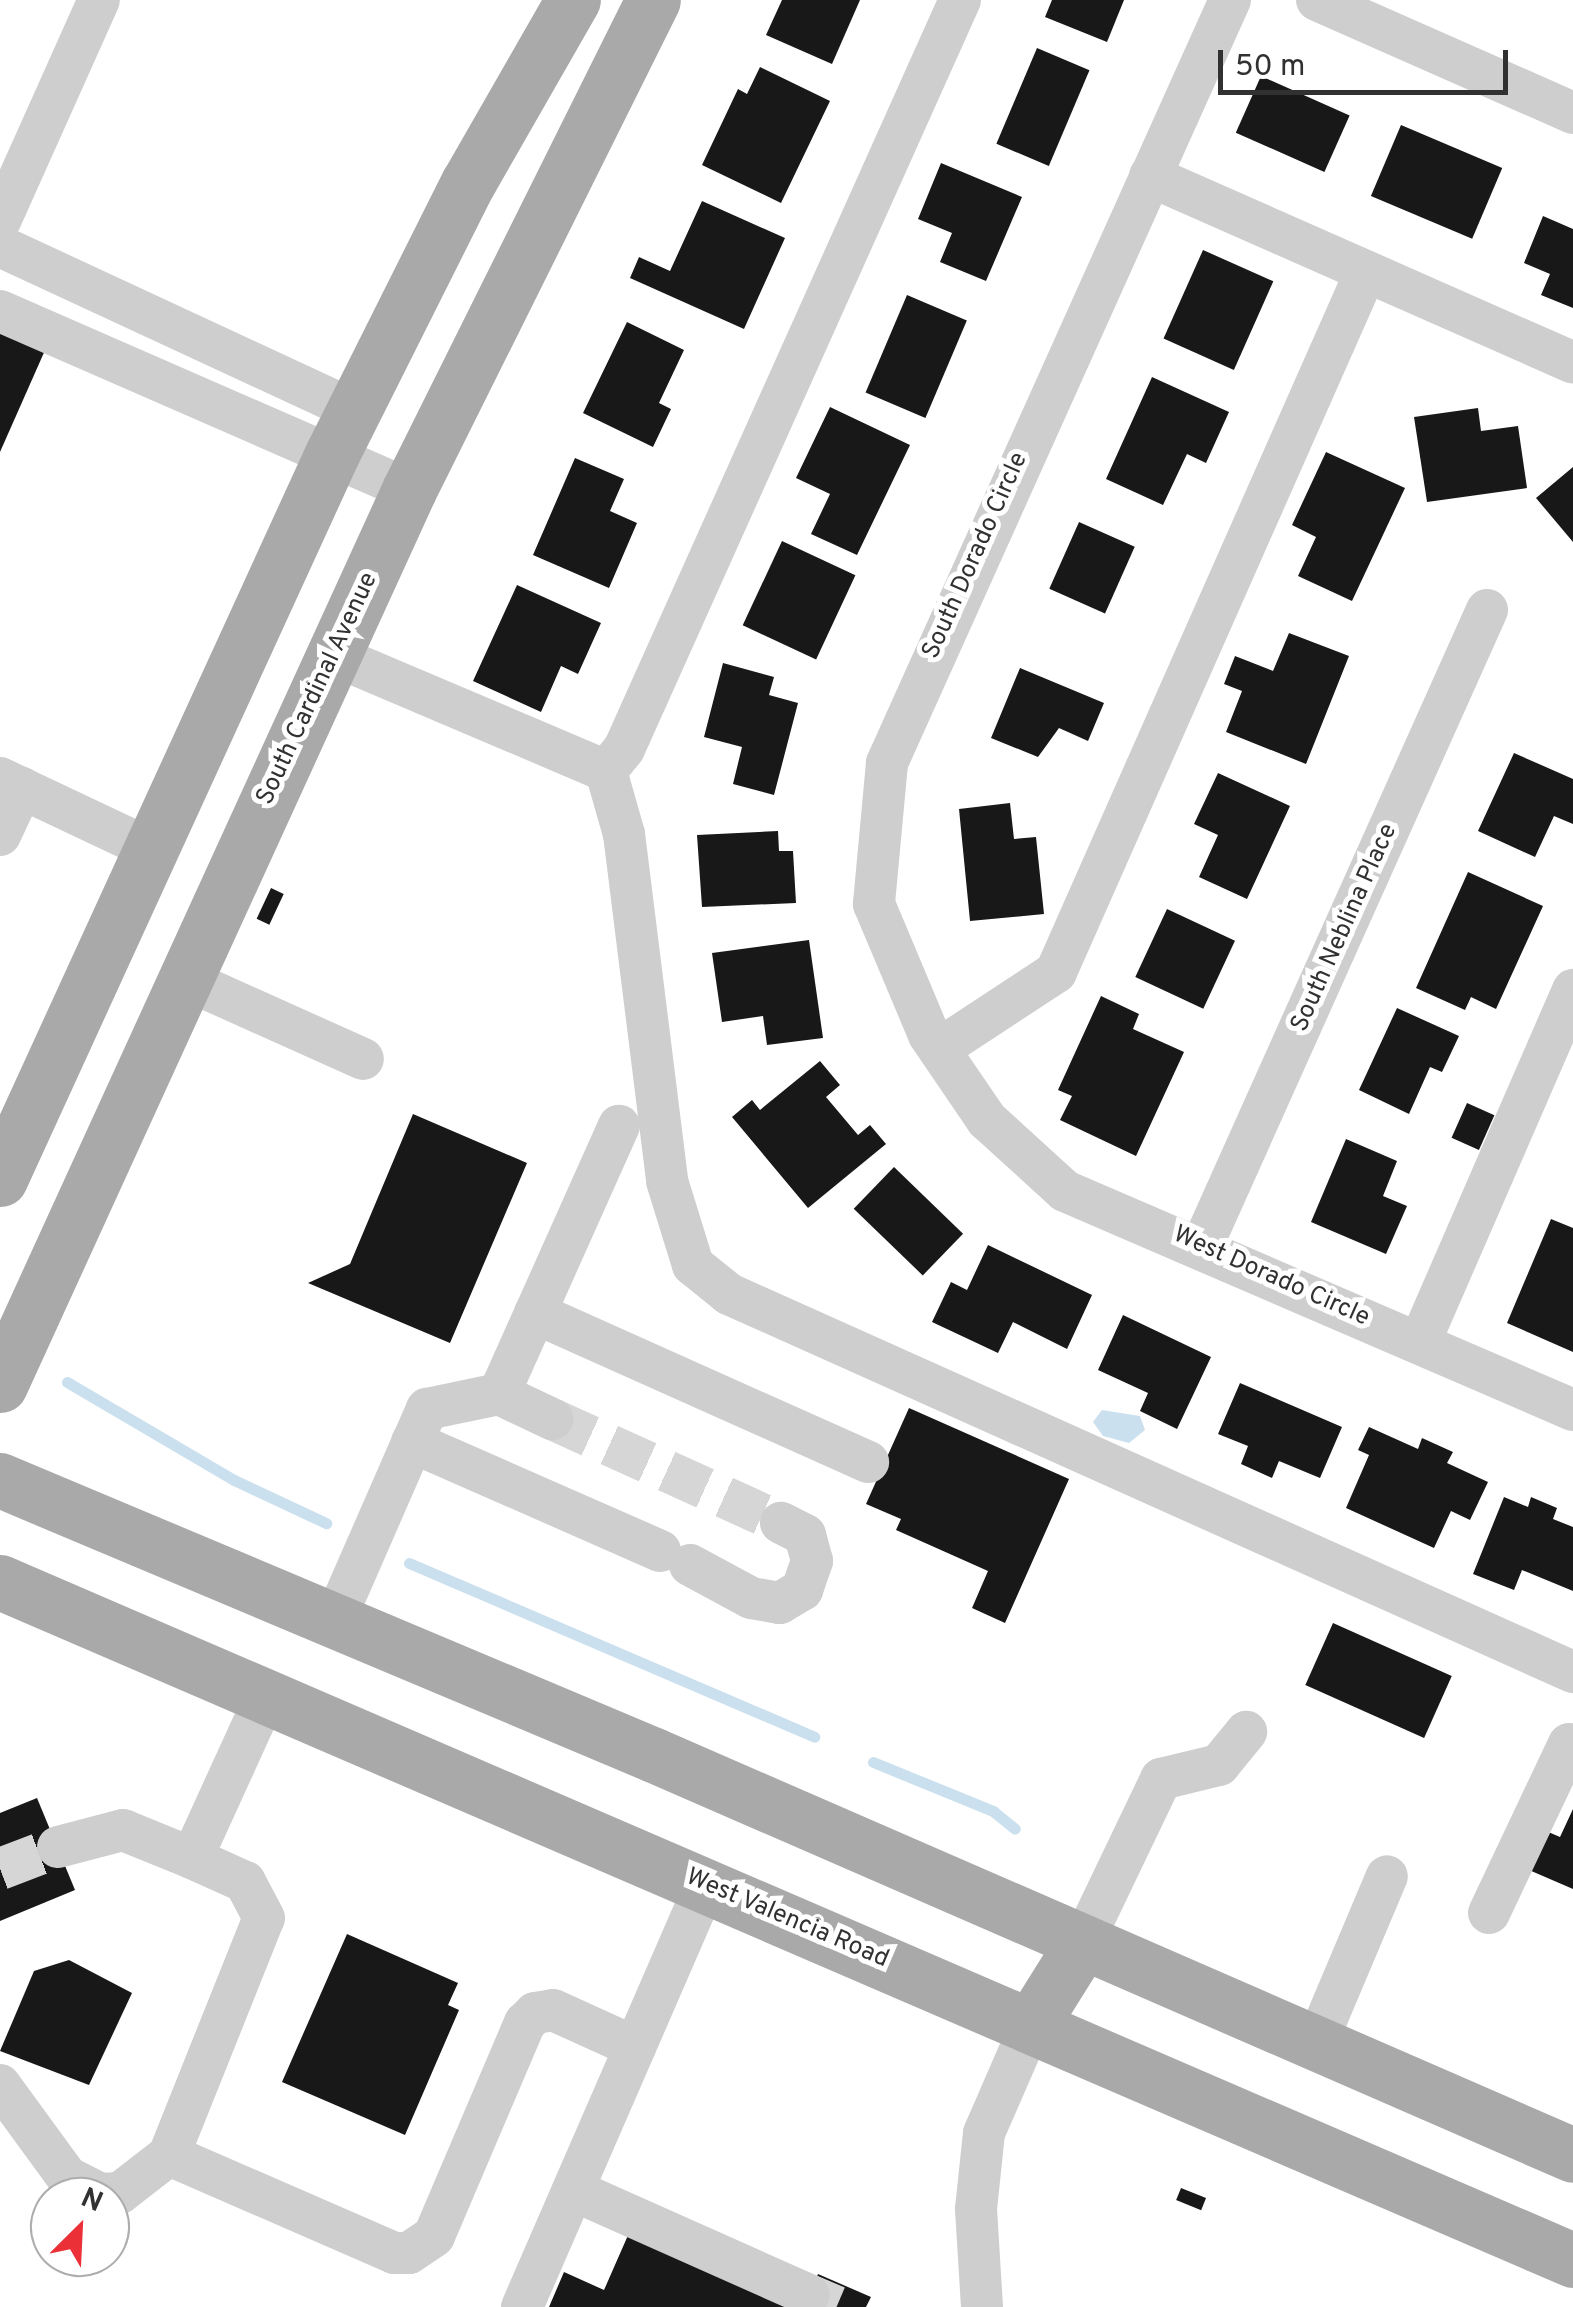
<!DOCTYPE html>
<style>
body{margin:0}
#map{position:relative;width:1573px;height:2307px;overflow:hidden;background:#fff;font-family:Overpass,sans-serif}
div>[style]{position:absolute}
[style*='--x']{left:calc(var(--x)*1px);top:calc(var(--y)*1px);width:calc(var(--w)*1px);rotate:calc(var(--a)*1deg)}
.water>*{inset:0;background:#cbe0ee}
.stream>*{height:11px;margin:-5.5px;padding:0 5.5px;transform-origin:5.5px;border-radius:5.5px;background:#cbe0ee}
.building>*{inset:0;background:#181818;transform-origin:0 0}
.minor-tunnel>*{height:42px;margin-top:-21px;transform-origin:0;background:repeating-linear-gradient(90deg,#d6d6d6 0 42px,transparent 0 63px)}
.minor>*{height:42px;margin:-21px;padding:0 21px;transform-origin:21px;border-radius:21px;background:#cecece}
.major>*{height:55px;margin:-27.5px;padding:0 27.5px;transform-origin:27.5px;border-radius:27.5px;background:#a9a9a9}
span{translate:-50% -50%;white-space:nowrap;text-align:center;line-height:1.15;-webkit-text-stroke:10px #fff;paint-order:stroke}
.street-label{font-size:25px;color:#313131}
.north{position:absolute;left:30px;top:2177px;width:100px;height:100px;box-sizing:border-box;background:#fff;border:2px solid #adadad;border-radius:50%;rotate:24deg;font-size:28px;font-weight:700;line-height:40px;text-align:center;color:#313131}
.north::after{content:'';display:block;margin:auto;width:35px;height:45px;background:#ec3037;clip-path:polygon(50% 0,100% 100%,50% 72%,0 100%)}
.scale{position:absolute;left:1218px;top:50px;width:290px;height:45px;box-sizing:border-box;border:5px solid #313131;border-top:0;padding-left:12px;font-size:30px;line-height:35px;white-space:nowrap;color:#313131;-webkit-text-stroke:8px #fff;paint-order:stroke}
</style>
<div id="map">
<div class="water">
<div style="clip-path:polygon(1102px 1410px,1140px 1416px,1145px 1430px,1129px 1443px,1103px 1436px,1093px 1422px)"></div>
</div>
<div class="stream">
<div style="--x:67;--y:1382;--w:194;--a:30.4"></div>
<div style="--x:234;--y:1480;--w:102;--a:25.1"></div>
<div style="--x:409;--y:1563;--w:441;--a:23.2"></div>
<div style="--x:873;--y:1762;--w:130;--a:22.2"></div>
<div style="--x:993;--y:1811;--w:28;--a:39"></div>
</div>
<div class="building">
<div style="clip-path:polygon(782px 0,860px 0,832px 64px,766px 35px)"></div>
<div style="clip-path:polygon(1052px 0,1124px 0,1107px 42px,1045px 17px)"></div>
<div style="left:1037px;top:48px;width:57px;height:104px;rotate:23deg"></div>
<div style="clip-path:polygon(760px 67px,830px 101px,781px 203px,702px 165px,738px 89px,747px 94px)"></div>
<div style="left:1261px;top:76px;width:97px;height:62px;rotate:24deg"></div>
<div style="left:1401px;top:125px;width:110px;height:77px;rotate:23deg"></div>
<div style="clip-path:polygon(941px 163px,1022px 197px,986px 281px,940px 262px,952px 233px,918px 219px)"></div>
<div style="clip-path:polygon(702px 201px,785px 238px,744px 329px,630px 278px,639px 257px,670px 271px)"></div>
<div style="clip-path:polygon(1543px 216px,1573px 229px,1573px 308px,1541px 295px,1550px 274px,1524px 263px)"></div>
<div style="left:1203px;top:250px;width:77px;height:97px;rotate:24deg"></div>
<div style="left:907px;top:295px;width:65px;height:106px;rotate:23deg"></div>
<div style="clip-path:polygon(627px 322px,684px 350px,659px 403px,671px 409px,653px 447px,583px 413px)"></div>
<div style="clip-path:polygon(0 327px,46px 348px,0 452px)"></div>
<div style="clip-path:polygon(1152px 377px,1229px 412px,1206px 463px,1187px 454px,1163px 505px,1106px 479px)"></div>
<div style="clip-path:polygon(830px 407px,910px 445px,857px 555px,811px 534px,830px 494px,796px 478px)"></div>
<div style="clip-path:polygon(1478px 408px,1481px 431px,1518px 426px,1527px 488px,1427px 502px,1414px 417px)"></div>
<div style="clip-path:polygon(1326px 452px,1405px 488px,1352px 601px,1298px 576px,1316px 537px,1292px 525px)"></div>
<div style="clip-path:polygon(575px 458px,624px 479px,610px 511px,637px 523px,609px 588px,533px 555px)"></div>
<div style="clip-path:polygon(1573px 467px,1573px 542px,1536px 498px)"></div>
<div style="left:1079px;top:522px;width:61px;height:73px;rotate:24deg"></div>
<div style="left:782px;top:541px;width:81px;height:93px;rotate:25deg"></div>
<div style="clip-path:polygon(517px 585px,601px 623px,578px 674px,561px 666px,541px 712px,473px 681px)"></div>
<div style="clip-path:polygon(1289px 633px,1349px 656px,1306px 764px,1226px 732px,1242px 691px,1224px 684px,1235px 656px,1273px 671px)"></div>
<div style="clip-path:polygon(723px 663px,774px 677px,769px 695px,798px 703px,774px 795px,733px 784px,742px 747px,704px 737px)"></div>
<div style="clip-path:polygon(1020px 668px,1104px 703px,1088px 741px,1059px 728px,1038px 757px,991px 738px)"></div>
<div style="clip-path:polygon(1514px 753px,1573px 779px,1573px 824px,1554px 816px,1535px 857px,1478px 831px)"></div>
<div style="clip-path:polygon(1218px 773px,1290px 806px,1247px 899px,1199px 877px,1218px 835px,1194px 824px)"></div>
<div style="clip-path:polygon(1010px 803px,1014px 839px,1036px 837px,1044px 914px,970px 921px,959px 809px)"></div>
<div style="clip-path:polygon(778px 831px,779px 851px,793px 851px,796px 903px,702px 907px,697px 835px)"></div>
<div style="clip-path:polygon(1468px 872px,1543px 906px,1496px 1009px,1471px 997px,1465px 1010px,1416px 988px)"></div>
<div style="left:271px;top:888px;width:14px;height:34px;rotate:25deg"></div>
<div style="left:1167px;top:909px;width:75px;height:75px;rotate:25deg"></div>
<div style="clip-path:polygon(809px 940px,823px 1038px,767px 1045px,763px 1016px,722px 1022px,712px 953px)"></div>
<div style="clip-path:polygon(1101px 996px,1139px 1014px,1133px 1029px,1184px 1052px,1136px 1156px,1060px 1120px,1072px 1096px,1058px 1090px)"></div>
<div style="clip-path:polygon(1397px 1008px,1459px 1036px,1442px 1072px,1430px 1067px,1409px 1114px,1359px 1090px)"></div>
<div style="clip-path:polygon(820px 1061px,840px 1085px,826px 1097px,858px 1135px,870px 1125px,886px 1144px,808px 1208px,732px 1117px,752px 1100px,760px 1110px)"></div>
<div style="left:1467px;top:1103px;width:30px;height:38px;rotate:24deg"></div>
<div style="clip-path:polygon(413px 1114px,527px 1163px,450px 1343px,308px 1283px,350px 1264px)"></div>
<div style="clip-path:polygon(1346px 1139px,1397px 1161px,1383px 1196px,1407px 1206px,1386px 1254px,1311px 1222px)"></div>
<div style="left:894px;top:1167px;width:96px;height:58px;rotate:44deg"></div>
<div style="clip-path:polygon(1551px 1219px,1573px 1228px,1573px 1352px,1507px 1323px)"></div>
<div style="clip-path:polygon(988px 1245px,1092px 1295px,1067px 1349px,1013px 1322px,998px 1353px,932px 1322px,951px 1282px,967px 1290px)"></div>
<div style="clip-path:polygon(1123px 1315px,1211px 1357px,1177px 1429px,1140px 1411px,1148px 1393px,1098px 1370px)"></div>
<div style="clip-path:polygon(1240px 1383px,1342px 1427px,1320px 1478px,1279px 1461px,1272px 1478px,1241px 1464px,1248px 1446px,1218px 1434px)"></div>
<div style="clip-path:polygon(909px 1408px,1069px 1479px,1005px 1623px,972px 1608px,988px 1571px,896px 1530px,901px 1519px,866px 1504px)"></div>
<div style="clip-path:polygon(1369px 1427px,1418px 1449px,1422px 1438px,1453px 1452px,1447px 1463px,1488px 1482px,1470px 1520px,1451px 1511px,1434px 1548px,1346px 1508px,1369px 1455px,1358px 1450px)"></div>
<div style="clip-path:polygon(1504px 1497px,1528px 1507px,1531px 1497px,1557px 1508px,1553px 1519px,1573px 1527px,1573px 1591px,1522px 1570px,1514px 1590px,1473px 1574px)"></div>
<div style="left:1333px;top:1623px;width:130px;height:68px;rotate:24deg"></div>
<div style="clip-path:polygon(37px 1798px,75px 1890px,0 1921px,0 1813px)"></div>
<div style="clip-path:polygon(1573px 1809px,1573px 1889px,1529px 1870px,1546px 1831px,1560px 1837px)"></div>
<div style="clip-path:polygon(347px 1934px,458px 1983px,448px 2005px,459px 2010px,405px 2135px,282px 2082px)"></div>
<div style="clip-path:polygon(69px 1960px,132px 1993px,89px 2085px,0 2051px,34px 1971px)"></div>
<div style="left:1181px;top:2188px;width:27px;height:13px;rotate:22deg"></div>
<div style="clip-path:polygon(629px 2233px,795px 2307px,549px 2307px,564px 2272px,604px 2290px)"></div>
<div style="clip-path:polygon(818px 2274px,871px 2297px,866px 2307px,804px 2307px)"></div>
</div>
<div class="minor-tunnel">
<div style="--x:552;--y:1419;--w:252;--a:24.4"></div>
<div style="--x:0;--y:1869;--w:62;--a:-20.8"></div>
<div style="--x:809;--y:2295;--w:30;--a:23"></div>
</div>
<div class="minor">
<div style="--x:1230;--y:0;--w:837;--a:114.21"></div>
<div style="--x:887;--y:763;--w:142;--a:95.3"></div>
<div style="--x:874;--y:904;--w:142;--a:67.2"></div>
<div style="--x:929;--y:1035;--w:103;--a:55.7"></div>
<div style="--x:987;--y:1120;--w:105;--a:42.3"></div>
<div style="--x:1065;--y:1191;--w:553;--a:23.32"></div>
<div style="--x:1317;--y:0;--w:280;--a:23.8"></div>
<div style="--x:1150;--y:176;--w:462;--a:23.8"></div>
<div style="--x:0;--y:221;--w:242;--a:-65.9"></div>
<div style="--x:0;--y:246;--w:389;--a:24.9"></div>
<div style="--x:0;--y:311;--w:446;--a:23.6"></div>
<div style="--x:333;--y:655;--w:297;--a:23"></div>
<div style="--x:606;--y:771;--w:66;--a:74.1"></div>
<div style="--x:624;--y:834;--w:350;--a:82.9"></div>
<div style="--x:667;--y:1181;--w:88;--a:72.8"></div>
<div style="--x:693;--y:1265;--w:46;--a:38.9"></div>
<div style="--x:729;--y:1294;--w:925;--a:24.13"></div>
<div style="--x:606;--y:771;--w:28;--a:-51"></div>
<div style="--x:624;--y:749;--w:821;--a:-65.84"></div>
<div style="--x:0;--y:778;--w:168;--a:25.3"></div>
<div style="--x:0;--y:835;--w:52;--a:-64.9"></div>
<div style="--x:185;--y:979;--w:195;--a:24.2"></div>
<div style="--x:939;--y:1049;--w:140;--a:-33.3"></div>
<div style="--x:1056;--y:972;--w:766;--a:-66.14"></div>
<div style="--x:1202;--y:1246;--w:697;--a:-65.86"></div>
<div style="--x:535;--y:1313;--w:365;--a:24.1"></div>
<div style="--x:1420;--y:1342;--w:384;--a:-66.5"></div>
<div style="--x:499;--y:1394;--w:59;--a:25.3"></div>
<div style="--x:412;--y:1442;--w:271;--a:23.7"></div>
<div style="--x:690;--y:1565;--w:69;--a:28.4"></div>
<div style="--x:751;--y:1598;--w:29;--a:10"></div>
<div style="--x:780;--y:1603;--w:26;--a:-31"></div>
<div style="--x:802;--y:1590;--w:31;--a:-71"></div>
<div style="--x:812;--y:1561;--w:27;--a:-105"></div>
<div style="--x:805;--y:1535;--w:27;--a:-153"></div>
<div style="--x:333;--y:1624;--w:235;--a:-66.4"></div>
<div style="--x:427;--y:1409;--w:74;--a:-11.8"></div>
<div style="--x:499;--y:1394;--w:294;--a:-65.9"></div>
<div style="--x:58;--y:1847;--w:67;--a:-14.7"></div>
<div style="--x:123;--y:1830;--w:74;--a:22.1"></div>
<div style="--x:192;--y:1858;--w:176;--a:-65.5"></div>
<div style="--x:1489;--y:1913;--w:187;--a:-64.7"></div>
<div style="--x:1083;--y:1942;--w:181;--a:-64.4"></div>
<div style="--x:1161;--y:1779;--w:60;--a:-13.6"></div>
<div style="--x:1219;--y:1765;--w:43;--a:-50.7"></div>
<div style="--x:1316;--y:2044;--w:182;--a:-67.1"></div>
<div style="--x:0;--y:2085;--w:114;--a:53.9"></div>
<div style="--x:67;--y:2177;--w:37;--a:27"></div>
<div style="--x:100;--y:2194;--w:20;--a:-3"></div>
<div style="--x:120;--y:2193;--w:62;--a:-37.8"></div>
<div style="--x:169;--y:2155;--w:255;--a:-68.2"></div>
<div style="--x:264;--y:1918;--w:41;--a:-117.8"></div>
<div style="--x:245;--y:1882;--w:58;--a:-155.6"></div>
<div style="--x:169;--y:2155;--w:245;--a:23.5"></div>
<div style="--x:394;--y:2253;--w:15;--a:0"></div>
<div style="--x:409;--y:2253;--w:30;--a:-34"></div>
<div style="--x:434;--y:2236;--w:232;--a:-66.9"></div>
<div style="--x:525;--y:2023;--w:14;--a:-45"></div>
<div style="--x:535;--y:2013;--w:18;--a:-9"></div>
<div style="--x:553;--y:2010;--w:90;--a:24.3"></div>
<div style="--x:573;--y:2190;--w:258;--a:24"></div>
<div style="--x:522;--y:2307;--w:461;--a:-66.5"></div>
<div style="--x:982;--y:2307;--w:98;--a:-93.5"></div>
<div style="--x:976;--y:2209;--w:76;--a:-84"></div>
<div style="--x:984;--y:2133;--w:118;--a:-66.5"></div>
</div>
<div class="major">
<div style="--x:0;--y:1179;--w:797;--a:-65.4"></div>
<div style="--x:332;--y:454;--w:303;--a:-63.4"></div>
<div style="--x:468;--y:183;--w:211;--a:-60.2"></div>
<div style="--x:0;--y:1385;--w:984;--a:-65.44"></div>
<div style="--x:409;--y:490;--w:547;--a:-63.53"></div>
<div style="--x:0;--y:1480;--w:709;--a:22.81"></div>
<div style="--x:654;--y:1755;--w:1002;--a:23.52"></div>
<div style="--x:0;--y:1582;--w:1713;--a:23.32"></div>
<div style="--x:1031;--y:2025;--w:98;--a:-57.9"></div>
</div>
<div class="street-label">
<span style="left:976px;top:556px;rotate:-66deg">South Dorado Circle</span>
<span style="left:318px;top:689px;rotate:-65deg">South Cardinal Avenue</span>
<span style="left:1345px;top:928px;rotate:-66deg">South Neblina Place</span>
<span style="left:1271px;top:1277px;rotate:24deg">West Dorado Circle</span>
<span style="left:787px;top:1919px;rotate:23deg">West Valencia Road</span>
</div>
<div class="north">N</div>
<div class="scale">50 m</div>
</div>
